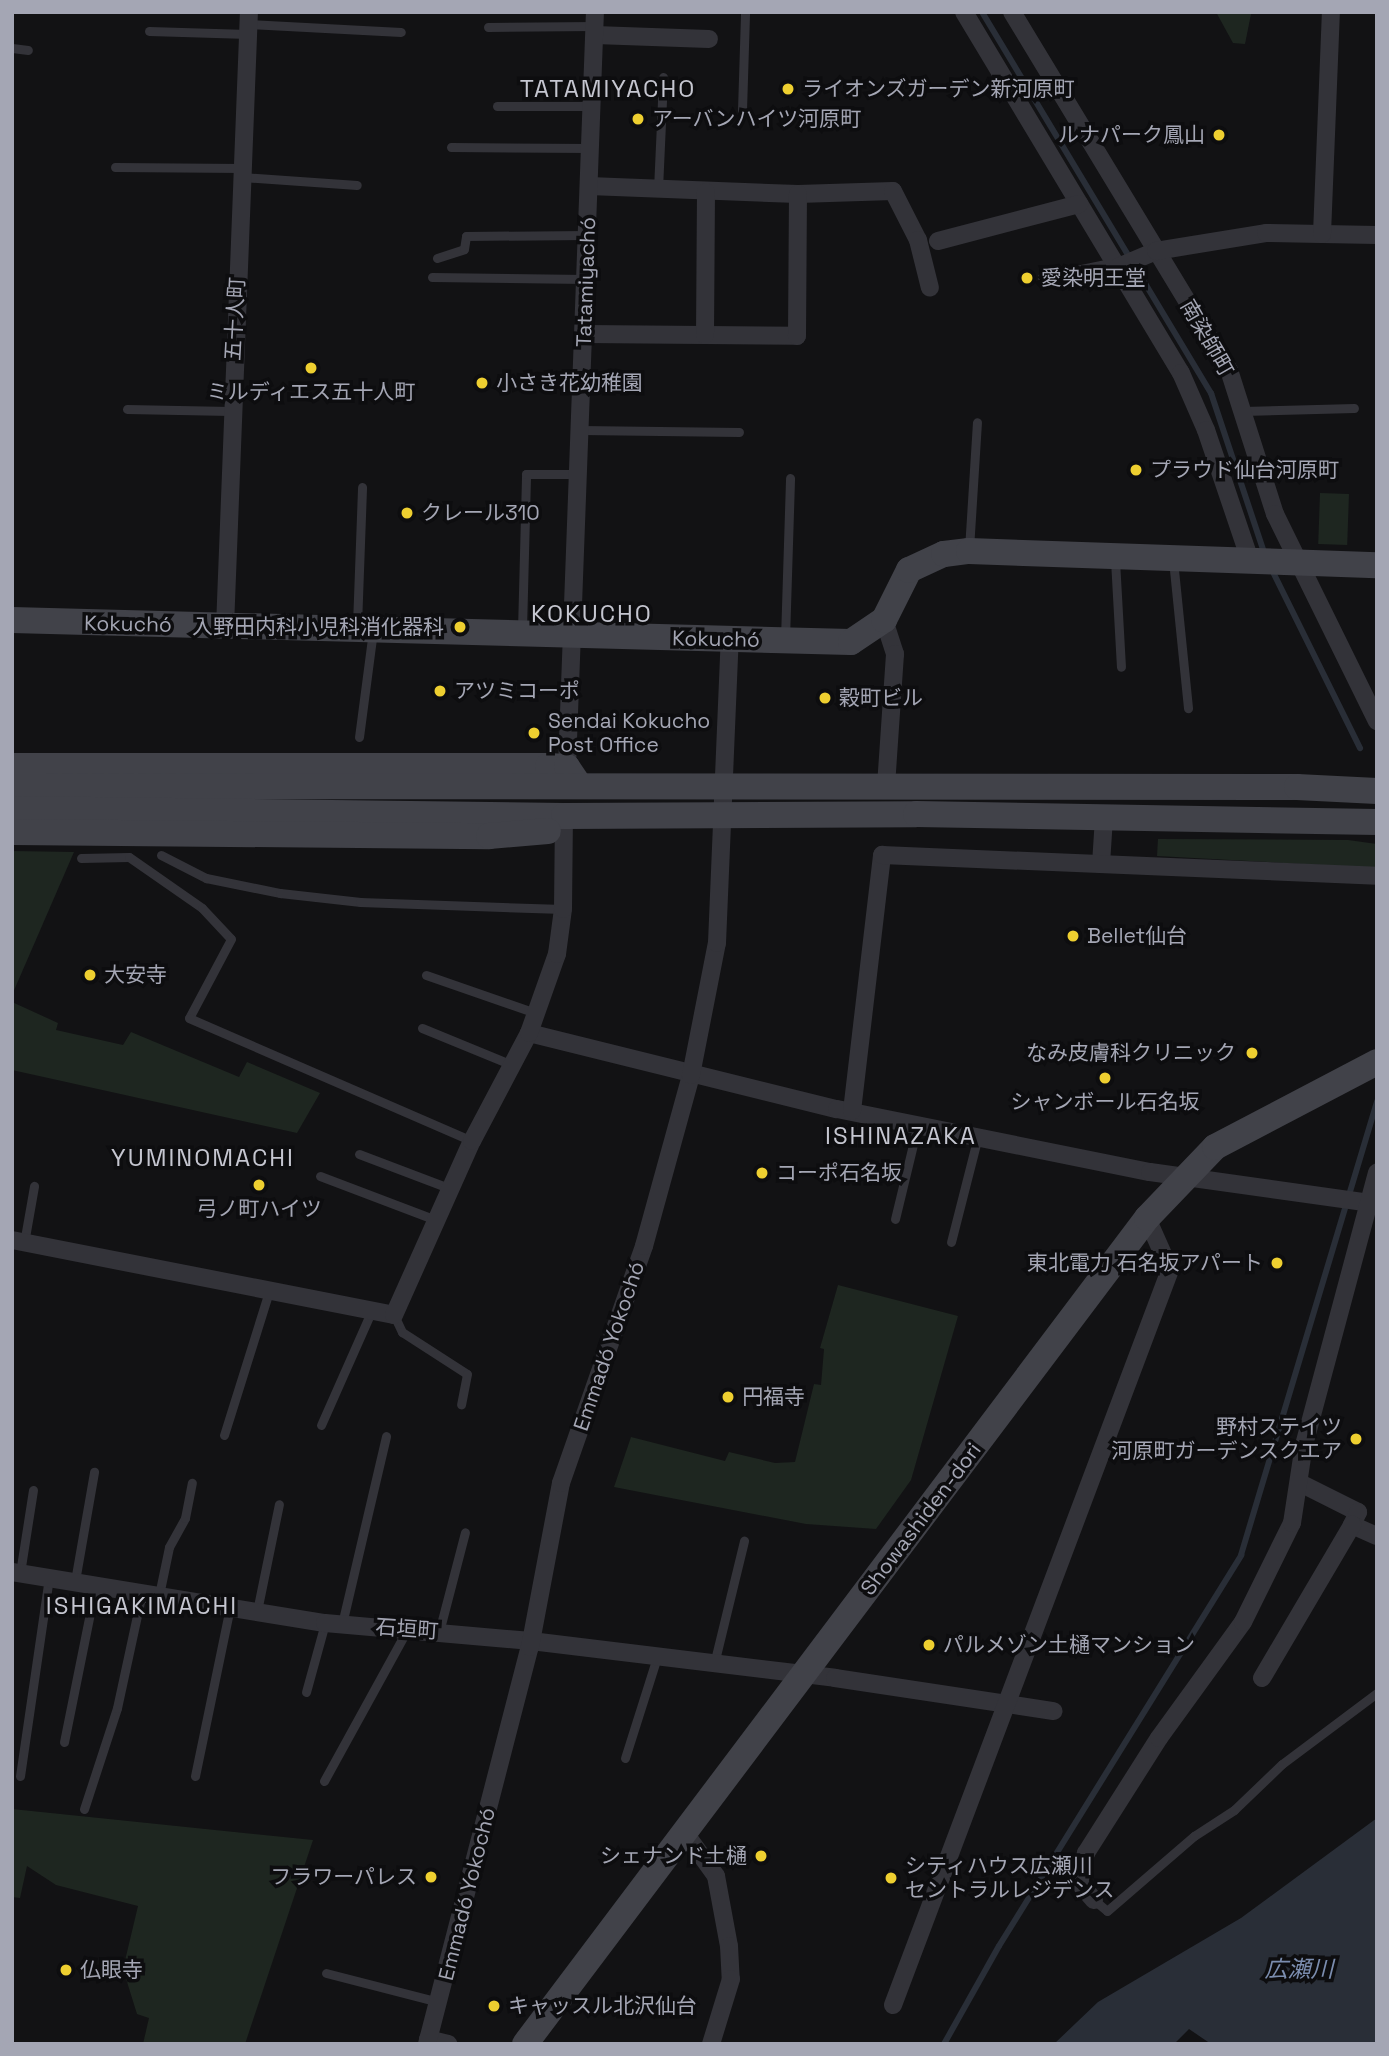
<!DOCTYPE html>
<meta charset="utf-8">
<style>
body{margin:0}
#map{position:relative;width:1389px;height:2056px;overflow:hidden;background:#121214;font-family:"Space Grotesk","Noto Sans JP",sans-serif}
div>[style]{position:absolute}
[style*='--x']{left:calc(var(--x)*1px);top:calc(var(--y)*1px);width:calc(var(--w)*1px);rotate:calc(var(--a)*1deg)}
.green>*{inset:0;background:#1e2620;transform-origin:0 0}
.water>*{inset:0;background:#292e37}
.stream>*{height:6px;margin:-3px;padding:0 3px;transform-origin:3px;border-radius:3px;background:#292e37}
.lane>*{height:9px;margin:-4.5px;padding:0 4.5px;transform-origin:4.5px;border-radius:4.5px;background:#333339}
.street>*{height:18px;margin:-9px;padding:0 9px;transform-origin:9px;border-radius:9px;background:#333339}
.secondary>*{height:26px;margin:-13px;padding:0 13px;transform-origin:13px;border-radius:13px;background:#414249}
.dots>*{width:19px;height:19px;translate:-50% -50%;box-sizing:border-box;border:4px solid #0d0d0f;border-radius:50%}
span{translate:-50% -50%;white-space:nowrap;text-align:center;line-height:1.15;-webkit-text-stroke:7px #0d0d0f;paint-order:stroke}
.poi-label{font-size:21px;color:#a4a6b4}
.left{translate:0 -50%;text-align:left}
.right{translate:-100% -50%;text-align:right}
.street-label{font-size:21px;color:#a4a6b4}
.water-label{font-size:23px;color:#7b8daf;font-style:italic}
.quarter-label{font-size:24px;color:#c5c6d0;letter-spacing:2px}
.frame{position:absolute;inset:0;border:14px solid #a4a6b4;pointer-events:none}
</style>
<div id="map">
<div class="green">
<div style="clip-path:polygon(1216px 12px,1251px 14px,1245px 44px,1233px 43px)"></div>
<div style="left:1320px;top:493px;width:29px;height:51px;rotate:2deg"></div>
<div style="clip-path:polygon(1158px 839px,1348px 840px,1377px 844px,1377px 868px,1157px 856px)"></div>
<div style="clip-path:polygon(12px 851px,74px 852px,12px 995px)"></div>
<div style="clip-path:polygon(12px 1002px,58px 1023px,56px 1030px,123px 1045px,131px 1032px,239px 1077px,247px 1062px,320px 1093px,297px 1133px,12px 1070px)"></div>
<div style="clip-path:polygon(838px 1285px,958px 1316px,911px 1480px,876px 1529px,806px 1524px,614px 1487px,631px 1437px,725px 1461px,729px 1452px,775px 1463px,795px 1462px,814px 1384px,821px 1385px,824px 1349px,820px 1348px)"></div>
<div style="clip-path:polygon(12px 1809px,313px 1840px,245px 2044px,143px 2044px,149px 2018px,137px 2014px,123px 1969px,138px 1906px,56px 1885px,27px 1866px,20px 1898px,12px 1897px)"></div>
</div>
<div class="water">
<div style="clip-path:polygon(1377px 1818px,1377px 2044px,1211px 2044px,1189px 2029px,1174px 2044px,1054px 2044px,1098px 2002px,1241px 1918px)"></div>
</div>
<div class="stream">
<div style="--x:982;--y:12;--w:445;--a:59"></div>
<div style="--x:1211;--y:393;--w:171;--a:71.6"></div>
<div style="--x:1271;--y:568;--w:201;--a:63.7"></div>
<div style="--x:944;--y:2044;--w:112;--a:-60.7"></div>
<div style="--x:999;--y:1946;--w:460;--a:-58.2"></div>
<div style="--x:1241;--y:1555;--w:474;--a:-73.3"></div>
</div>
<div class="lane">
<div style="--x:249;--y:24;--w:152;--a:3"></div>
<div style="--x:488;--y:27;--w:107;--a:-0.5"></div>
<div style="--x:149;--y:31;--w:99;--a:1.7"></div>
<div style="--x:12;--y:48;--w:16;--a:7"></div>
<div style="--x:497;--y:106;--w:95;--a:0"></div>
<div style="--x:742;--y:110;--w:98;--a:-88.2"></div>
<div style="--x:451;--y:147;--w:139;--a:0.4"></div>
<div style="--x:115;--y:167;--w:127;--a:0.5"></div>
<div style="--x:242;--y:177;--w:115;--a:4"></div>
<div style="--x:658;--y:189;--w:112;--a:-87.4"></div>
<div style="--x:437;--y:258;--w:28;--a:-18"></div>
<div style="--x:464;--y:249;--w:13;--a:-81"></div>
<div style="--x:466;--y:236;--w:121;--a:-0.5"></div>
<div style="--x:432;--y:277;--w:154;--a:0.7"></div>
<div style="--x:1042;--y:277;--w:75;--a:-11.6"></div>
<div style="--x:127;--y:409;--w:103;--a:1.1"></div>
<div style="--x:1243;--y:411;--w:111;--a:-1.5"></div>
<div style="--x:581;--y:430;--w:158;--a:0.7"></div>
<div style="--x:969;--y:549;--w:127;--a:-86.4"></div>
<div style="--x:1115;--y:560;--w:107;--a:86.8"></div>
<div style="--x:1173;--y:560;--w:149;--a:84.2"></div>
<div style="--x:357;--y:625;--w:138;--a:-87.9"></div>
<div style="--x:522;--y:630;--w:156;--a:-88.5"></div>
<div style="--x:526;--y:474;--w:52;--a:0"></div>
<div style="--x:785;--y:639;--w:161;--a:-88.2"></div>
<div style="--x:359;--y:737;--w:107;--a:-82.5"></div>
<div style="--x:161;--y:855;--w:51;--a:27.1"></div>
<div style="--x:206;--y:878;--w:76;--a:11.5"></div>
<div style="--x:280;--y:893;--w:81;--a:6.4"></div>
<div style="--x:360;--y:902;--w:203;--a:2"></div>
<div style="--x:81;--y:858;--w:48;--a:-1.2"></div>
<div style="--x:129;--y:857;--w:89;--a:34.9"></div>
<div style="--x:202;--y:908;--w:42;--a:46.9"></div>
<div style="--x:231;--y:939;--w:89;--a:118"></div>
<div style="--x:189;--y:1018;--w:309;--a:23.5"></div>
<div style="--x:426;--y:975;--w:116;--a:19.1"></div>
<div style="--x:422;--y:1028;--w:97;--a:22.3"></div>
<div style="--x:359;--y:1154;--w:98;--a:20.8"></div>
<div style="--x:320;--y:1176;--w:124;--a:20.8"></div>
<div style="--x:895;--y:1219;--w:98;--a:-76.4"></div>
<div style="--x:951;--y:1242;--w:109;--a:-75.7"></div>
<div style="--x:24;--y:1243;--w:58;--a:-80"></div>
<div style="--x:394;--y:1315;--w:19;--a:65"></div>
<div style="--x:402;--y:1332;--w:77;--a:32.9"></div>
<div style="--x:467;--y:1374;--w:31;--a:101"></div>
<div style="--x:321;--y:1425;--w:124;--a:-66.1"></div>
<div style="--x:224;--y:1435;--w:151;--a:-72.6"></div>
<div style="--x:20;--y:1573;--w:84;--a:-81.1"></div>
<div style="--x:75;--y:1581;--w:111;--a:-80.1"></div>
<div style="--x:159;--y:1595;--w:49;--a:-78.2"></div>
<div style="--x:169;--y:1547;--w:33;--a:-61"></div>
<div style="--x:185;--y:1518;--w:36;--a:-79"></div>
<div style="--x:257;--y:1611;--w:109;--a:-78.4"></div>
<div style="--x:342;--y:1624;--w:193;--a:-76.8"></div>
<div style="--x:439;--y:1632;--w:103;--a:-75.4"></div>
<div style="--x:714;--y:1664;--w:127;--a:-76.3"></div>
<div style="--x:306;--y:1692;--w:72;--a:-74.6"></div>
<div style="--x:64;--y:1742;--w:161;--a:-78.6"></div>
<div style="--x:625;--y:1758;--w:106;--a:-72.4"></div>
<div style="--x:20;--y:1776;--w:200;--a:-81.7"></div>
<div style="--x:195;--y:1776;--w:173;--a:-78.3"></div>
<div style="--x:324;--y:1781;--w:172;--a:-61.2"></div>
<div style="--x:84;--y:1809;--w:106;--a:-71.9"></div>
<div style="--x:117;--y:1708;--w:119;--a:-77.8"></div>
<div style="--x:1094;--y:1900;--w:17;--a:40"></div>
<div style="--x:1107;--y:1911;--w:115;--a:-40.8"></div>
<div style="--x:1194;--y:1836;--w:48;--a:-33"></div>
<div style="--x:1234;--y:1810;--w:66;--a:-43.8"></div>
<div style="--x:1282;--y:1764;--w:119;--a:-36.8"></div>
<div style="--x:326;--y:1973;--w:117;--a:14.4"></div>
</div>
<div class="street">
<div style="--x:964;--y:12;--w:421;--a:59"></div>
<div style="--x:1181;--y:373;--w:62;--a:66.3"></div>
<div style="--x:1206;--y:430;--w:137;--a:71.3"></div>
<div style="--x:1012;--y:12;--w:419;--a:58.8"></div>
<div style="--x:1229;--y:370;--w:151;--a:72.3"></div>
<div style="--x:1275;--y:514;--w:231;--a:63.8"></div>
<div style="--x:595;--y:35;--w:114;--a:2"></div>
<div style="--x:589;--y:186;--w:209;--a:2.2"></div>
<div style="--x:798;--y:194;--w:95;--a:-1.8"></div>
<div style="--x:893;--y:191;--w:55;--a:63"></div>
<div style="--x:918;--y:240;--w:49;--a:76"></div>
<div style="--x:1322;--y:234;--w:55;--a:1"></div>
<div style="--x:938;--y:241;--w:146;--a:-14.7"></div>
<div style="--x:1118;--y:267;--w:41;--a:-22.8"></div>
<div style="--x:1156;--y:251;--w:111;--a:-9.3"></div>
<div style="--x:1266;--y:233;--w:56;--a:1"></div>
<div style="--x:1322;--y:234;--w:222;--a:-87.7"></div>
<div style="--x:585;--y:334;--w:212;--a:0.5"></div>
<div style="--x:797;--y:336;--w:142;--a:-89.6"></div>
<div style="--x:705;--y:335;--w:143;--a:-89.6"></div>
<div style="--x:884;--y:620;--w:36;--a:72"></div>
<div style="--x:895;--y:654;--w:132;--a:93.9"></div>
<div style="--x:225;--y:627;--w:615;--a:-87.77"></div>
<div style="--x:567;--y:767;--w:756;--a:-87.88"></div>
<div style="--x:1101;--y:864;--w:46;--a:-86.3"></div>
<div style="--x:529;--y:1033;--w:317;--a:13.9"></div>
<div style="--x:837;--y:1109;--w:319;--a:11.4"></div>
<div style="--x:1150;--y:1172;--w:229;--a:8"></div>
<div style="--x:852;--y:1111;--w:258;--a:-83.3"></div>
<div style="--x:882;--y:855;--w:495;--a:2.4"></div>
<div style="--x:12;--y:1240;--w:389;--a:11.1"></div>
<div style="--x:394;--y:1315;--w:191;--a:-65.9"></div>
<div style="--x:472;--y:1141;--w:122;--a:-62.2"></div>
<div style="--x:529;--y:1033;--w:84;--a:-70.5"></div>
<div style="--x:557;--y:954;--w:45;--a:-82.4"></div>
<div style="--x:563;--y:909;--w:93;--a:-89.4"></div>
<div style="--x:1300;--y:1483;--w:65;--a:26.6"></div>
<div style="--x:1358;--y:1512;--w:14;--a:115"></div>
<div style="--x:1352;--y:1525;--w:27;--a:24"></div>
<div style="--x:12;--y:1572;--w:317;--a:9.3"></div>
<div style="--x:325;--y:1623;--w:207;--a:5"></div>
<div style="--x:531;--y:1641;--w:306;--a:6.9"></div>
<div style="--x:835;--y:1678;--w:221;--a:8.6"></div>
<div style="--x:1262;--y:1678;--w:178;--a:-59.5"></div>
<div style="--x:685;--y:1833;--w:53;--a:54.2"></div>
<div style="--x:716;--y:1876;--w:71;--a:79.5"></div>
<div style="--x:729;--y:1946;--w:33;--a:87"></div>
<div style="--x:731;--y:1979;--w:68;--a:107.1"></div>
<div style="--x:1094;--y:1900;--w:23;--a:-131"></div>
<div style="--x:1079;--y:1883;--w:31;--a:-77"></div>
<div style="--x:1086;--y:1853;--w:136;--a:-57.6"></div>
<div style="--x:1159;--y:1738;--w:143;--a:-54.1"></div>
<div style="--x:1243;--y:1622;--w:110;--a:-63.7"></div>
<div style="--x:1292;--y:1523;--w:79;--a:-81.3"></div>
<div style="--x:1304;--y:1445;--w:282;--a:-75"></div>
<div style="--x:893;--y:2005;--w:785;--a:-69.35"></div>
<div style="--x:1170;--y:1270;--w:57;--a:-113.9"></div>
<div style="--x:428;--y:2039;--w:21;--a:14"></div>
<div style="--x:427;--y:2044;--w:410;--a:-75.5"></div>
<div style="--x:530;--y:1647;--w:167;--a:-79.3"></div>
<div style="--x:561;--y:1483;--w:251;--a:-70.7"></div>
<div style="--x:644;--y:1246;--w:177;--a:-74.6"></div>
<div style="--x:691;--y:1075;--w:135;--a:-78.9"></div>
<div style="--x:717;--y:943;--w:304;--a:-87.6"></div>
</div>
<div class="secondary">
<div style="--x:12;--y:620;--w:839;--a:1.5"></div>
<div style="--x:851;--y:642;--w:40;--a:-34"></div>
<div style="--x:884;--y:620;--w:56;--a:-63.4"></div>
<div style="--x:909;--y:570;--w:38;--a:-25"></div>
<div style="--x:944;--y:554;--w:25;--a:-7"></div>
<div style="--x:969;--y:551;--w:408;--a:2"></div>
<div style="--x:12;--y:766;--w:536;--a:0"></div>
<div style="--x:548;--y:766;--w:19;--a:3"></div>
<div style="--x:567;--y:767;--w:22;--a:56"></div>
<div style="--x:12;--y:786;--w:1285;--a:0.04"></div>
<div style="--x:1297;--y:787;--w:80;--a:2.9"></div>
<div style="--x:12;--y:809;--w:552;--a:0.73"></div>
<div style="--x:564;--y:816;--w:352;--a:-0.3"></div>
<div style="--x:916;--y:814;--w:461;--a:1"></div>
<div style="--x:12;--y:832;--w:477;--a:0.5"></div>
<div style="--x:489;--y:836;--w:59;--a:-4.8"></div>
<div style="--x:525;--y:2044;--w:1034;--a:-53.02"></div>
<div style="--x:1147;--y:1218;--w:98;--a:-46.2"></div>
<div style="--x:1215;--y:1147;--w:183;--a:-27.7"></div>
</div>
<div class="dots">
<div style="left:788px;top:89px;background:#eecf30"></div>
<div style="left:638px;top:119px;background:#eecf30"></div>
<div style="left:1219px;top:135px;background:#eecf30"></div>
<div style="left:1027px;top:278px;background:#eecf30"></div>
<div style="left:311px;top:368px;background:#eecf30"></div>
<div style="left:482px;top:383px;background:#eecf30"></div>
<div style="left:1136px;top:470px;background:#eecf30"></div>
<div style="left:407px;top:513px;background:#eecf30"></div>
<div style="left:460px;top:627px;background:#eecf30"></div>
<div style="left:440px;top:691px;background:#eecf30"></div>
<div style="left:825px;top:698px;background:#eecf30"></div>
<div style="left:534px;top:733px;background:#eecf30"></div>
<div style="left:1073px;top:936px;background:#eecf30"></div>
<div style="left:90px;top:975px;background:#eecf30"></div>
<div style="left:1252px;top:1053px;background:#eecf30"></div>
<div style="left:1105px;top:1078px;background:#eecf30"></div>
<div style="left:762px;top:1173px;background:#eecf30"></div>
<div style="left:259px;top:1185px;background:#eecf30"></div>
<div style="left:1277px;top:1263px;background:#eecf30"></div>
<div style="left:728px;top:1397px;background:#eecf30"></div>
<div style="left:1356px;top:1439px;background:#eecf30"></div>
<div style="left:929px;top:1645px;background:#eecf30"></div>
<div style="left:761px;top:1856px;background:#eecf30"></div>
<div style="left:431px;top:1877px;background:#eecf30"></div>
<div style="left:891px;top:1878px;background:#eecf30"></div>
<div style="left:66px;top:1970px;background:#eecf30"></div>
<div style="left:494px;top:2006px;background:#eecf30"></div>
</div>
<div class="poi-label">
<span class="left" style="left:802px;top:89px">ライオンズガーデン新河原町</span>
<span class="left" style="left:652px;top:119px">アーバンハイツ河原町</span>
<span class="right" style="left:1205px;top:135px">ルナパーク鳳山</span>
<span class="left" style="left:1041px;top:278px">愛染明王堂</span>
<span class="left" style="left:496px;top:383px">小さき花幼稚園</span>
<span style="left:311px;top:392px">ミルディエス五十人町</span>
<span class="left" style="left:1150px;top:470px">プラウド仙台河原町</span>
<span class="left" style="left:421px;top:513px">クレール310</span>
<span class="right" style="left:444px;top:627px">入野田内科小児科消化器科</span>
<span class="left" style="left:454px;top:691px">アツミコーポ</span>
<span class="left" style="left:839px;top:698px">穀町ビル</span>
<span class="left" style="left:548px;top:733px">Sendai Kokucho<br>Post Office</span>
<span class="left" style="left:1087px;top:936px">Bellet仙台</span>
<span class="left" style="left:104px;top:975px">大安寺</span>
<span class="right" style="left:1236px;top:1053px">なみ皮膚科クリニック</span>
<span style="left:1105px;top:1102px">シャンボール石名坂</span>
<span class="left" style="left:776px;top:1173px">コーポ石名坂</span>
<span style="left:259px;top:1209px">弓ノ町ハイツ</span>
<span class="right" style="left:1263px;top:1263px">東北電力 石名坂アパート</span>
<span class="left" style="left:742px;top:1397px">円福寺</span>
<span class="right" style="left:1342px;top:1439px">野村ステイツ<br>河原町ガーデンスクエア</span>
<span class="left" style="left:943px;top:1645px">パルメゾン土樋マンション</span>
<span class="right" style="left:747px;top:1856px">シェナンド土樋</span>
<span class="left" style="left:905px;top:1878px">シティハウス広瀬川<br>セントラルレジデンス</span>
<span class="right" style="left:417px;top:1877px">フラワーパレス</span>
<span class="left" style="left:80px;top:1970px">仏眼寺</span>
<span class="left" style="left:508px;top:2006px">キャッスル北沢仙台</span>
</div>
<div class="street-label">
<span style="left:586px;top:282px;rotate:-88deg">Tatamiyachó</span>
<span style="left:235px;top:319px;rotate:-87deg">五十人町</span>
<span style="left:1207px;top:338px;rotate:60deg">南染師町</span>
<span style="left:128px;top:624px;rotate:1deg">Kokuchó</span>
<span style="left:716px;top:639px;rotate:1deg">Kokuchó</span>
<span style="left:609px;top:1346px;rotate:-71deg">Emmadó Yokochó</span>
<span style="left:921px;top:1519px;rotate:-53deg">Showashiden-dori</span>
<span style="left:407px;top:1629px;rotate:4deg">石垣町</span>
<span style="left:467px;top:1894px;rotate:-76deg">Emmadó Yokochó</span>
</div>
<div class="water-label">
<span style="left:1299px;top:1969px">広瀬川</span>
</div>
<div class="quarter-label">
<span style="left:608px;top:89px">TATAMIYACHO</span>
<span style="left:592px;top:614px">KOKUCHO</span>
<span style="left:901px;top:1136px">ISHINAZAKA</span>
<span style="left:203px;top:1158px">YUMINOMACHI</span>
<span style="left:142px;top:1606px">ISHIGAKIMACHI</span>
</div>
<div class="frame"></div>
</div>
